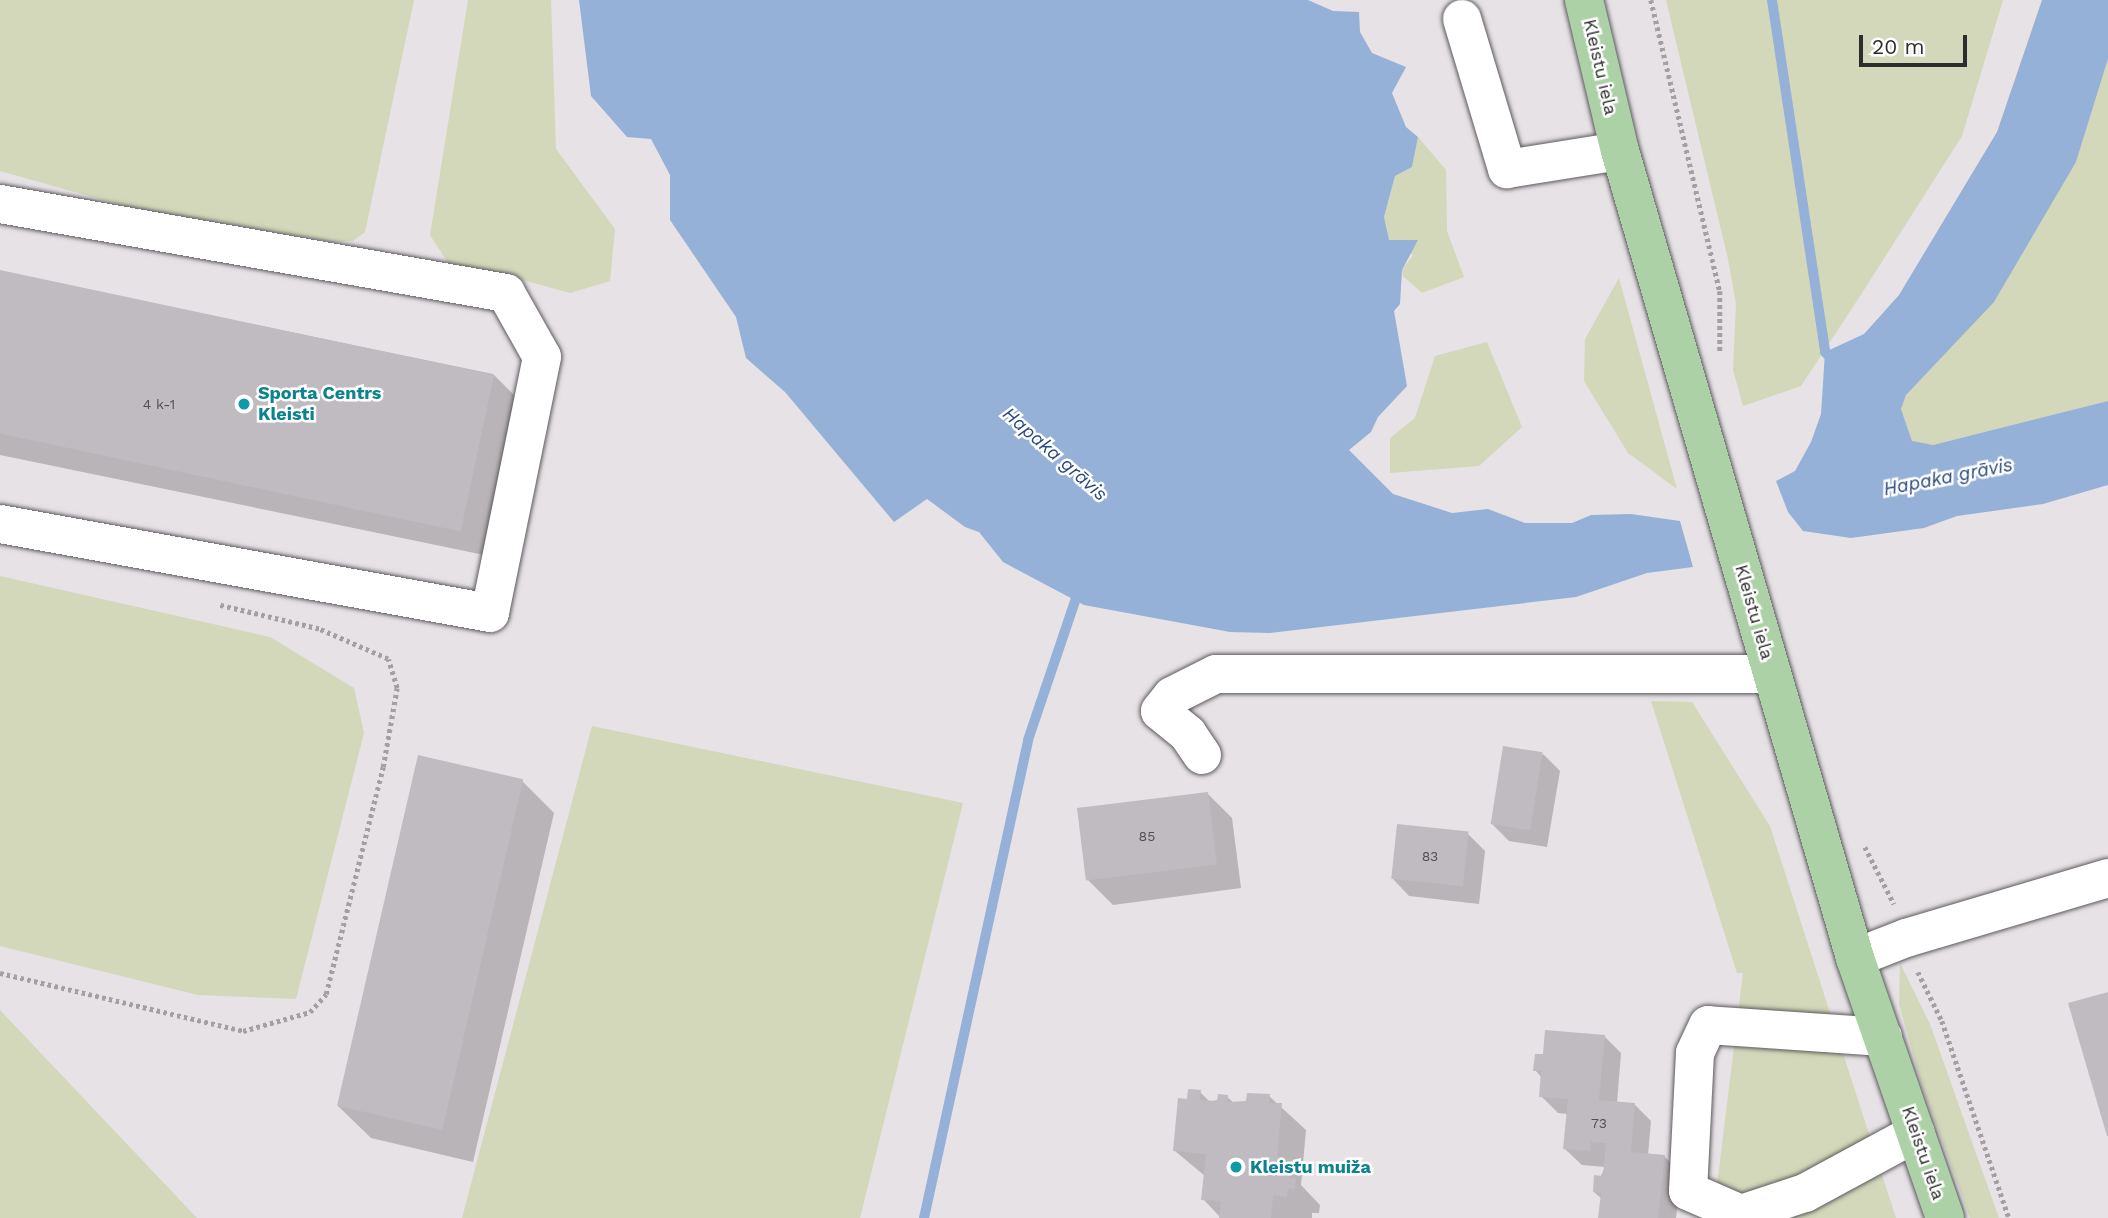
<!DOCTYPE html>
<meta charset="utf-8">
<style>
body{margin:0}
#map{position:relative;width:2108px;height:1218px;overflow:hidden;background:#e6e2e6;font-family:"Work Sans",sans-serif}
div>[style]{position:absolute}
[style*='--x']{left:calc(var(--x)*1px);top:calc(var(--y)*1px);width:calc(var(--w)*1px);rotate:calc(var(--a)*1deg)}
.green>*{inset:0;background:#d2d8b9}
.water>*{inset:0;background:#96b1d7}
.shadow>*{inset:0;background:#0003}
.stream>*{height:10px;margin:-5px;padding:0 5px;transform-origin:5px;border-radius:5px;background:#96b1d7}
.building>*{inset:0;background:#c0bbc0;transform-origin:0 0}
.path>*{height:4.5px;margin-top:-2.25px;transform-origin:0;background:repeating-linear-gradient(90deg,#a3a0a3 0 3.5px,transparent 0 7px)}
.roads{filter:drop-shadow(0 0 2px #5d5a5e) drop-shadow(0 0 2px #5d5a5e)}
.minor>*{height:38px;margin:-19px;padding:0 19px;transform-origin:19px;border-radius:19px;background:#fff}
.major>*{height:38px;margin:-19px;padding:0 19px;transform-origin:19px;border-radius:19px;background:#add1a7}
.dots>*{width:19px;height:19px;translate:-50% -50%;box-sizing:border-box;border:4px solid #fff;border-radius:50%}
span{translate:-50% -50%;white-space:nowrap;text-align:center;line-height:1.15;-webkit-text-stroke:5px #fff;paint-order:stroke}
.number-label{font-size:14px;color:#525052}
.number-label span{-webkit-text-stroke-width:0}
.street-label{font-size:18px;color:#2e2d2e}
.culture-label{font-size:18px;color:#0d838f;font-weight:700}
.left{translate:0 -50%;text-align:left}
.water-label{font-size:19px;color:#264879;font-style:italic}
.scale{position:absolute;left:1859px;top:35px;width:108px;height:32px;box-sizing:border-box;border:4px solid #2e2d2e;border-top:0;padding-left:9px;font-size:21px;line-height:24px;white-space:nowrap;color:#2e2d2e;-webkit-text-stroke:5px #fff;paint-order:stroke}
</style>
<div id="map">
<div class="green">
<div style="clip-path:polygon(0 0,414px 0,365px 232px,353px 241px,334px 242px,128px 207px,0 171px)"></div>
<div style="clip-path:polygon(468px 0,551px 0,556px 149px,615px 229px,610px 281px,570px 293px,516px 278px,454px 272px,430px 235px)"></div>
<div style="clip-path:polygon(1666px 0,2003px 0,1962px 136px,1862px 293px,1801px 386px,1743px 406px,1733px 370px,1736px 304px,1728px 259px)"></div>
<div style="clip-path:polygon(2108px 59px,2108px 401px,1933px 445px,1912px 442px,1901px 409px,1906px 395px,2076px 162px)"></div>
<div style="clip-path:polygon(1418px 137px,1446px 170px,1447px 231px,1464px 277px,1422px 293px,1403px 276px,1402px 270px,1413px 255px,1388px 240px,1384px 217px,1395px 176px,1412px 167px)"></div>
<div style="clip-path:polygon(1619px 278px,1677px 489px,1628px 453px,1584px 381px,1585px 339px)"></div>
<div style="clip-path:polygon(1487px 342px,1522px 427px,1479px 466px,1390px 473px,1390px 438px,1415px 418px,1435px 356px)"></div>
<div style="clip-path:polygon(0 576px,270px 637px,354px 688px,364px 733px,296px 999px,198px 995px,0 946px)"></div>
<div style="clip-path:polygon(1651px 701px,1692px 702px,1770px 826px,1896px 1218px,1713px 1218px,1743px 973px,1737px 973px)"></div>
<div style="clip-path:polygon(592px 726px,963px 803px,860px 1218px,462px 1218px)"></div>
<div style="clip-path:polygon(1900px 963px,1930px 1024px,1999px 1218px,1970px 1218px,1922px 1086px,1899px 1004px)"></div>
<div style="clip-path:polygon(0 1010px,197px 1218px,0 1218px)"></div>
</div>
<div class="water">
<div style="clip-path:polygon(579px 0,1308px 0,1333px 11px,1359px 12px,1360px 32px,1372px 53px,1406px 67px,1392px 93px,1406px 127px,1418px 137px,1412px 167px,1395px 176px,1384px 217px,1389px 240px,1418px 240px,1402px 270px,1400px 304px,1394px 311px,1407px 386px,1378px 417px,1371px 432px,1349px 450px,1393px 494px,1452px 513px,1488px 509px,1525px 523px,1572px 523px,1591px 515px,1631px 514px,1680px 521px,1693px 567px,1647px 573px,1576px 597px,1270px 633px,1230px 632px,1084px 605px,1003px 562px,979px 532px,965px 527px,927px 499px,894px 522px,785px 392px,746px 358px,736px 317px,670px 220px,670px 175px,651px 139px,627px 137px,591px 96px)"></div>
<div style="clip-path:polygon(2042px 0,2108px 0,2108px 59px,2076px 162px,1994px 302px,1906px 395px,1901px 409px,1912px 441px,1933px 445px,2108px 401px,2108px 485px,2043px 504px,1957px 516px,1924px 528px,1851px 538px,1803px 531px,1788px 512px,1776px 481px,1795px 471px,1811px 442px,1821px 414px,1825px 352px,1864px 334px,1899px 295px,1997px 132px)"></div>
</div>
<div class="shadow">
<div style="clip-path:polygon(0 272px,493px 374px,525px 406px,494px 557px,0 455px)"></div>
<div style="clip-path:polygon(1543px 754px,1560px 771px,1547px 847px,1509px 841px,1492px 824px)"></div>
<div style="clip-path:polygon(522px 781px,554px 813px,473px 1162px,371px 1138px,338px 1106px)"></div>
<div style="clip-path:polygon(1207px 793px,1232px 818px,1241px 888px,1113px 905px,1088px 880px)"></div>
<div style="clip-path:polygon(1468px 834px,1485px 851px,1479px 904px,1409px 896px,1393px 879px)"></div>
<div style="clip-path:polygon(1604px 1036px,1621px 1053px,1617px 1103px,1634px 1104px,1651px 1121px,1648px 1155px,1664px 1156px,1681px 1173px,1676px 1218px,1600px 1218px,1602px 1199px,1594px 1192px,1605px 1167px,1582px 1165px,1565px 1149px,1568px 1114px,1558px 1113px,1541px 1096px,1542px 1078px,1535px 1070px,1544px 1056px)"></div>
<div style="clip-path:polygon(1200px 1092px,1210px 1102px,1227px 1097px,1234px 1103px,1248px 1103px,1269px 1096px,1306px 1130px,1301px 1185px,1320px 1205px,1319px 1213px,1312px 1213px,1312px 1218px,1221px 1218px,1203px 1199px,1205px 1176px,1175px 1151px,1189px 1101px)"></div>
</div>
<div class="stream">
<div style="--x:1772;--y:0;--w:356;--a:81.4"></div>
<div style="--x:1825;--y:352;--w:12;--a:48"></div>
<div style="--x:924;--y:1218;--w:489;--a:-77.7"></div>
<div style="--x:1028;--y:740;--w:159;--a:-71.3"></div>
</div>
<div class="building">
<div style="left:0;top:270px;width:505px;height:160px;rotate:12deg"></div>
<div style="left:1503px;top:746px;width:40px;height:79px;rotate:9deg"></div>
<div style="left:418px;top:755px;width:108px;height:360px;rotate:13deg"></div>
<div style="left:1208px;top:792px;width:73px;height:132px;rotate:83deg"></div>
<div style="left:1397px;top:824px;width:72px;height:55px;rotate:6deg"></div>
<div style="clip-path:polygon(2108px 992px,2108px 1136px,2107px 1136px,2068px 1003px)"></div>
<div style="clip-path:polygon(1545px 1030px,1605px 1035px,1599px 1100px,1635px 1103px,1631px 1152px,1665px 1155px,1658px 1218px,1598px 1218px,1601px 1193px,1593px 1192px,1594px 1175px,1603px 1176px,1606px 1143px,1591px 1142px,1590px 1151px,1563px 1149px,1568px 1099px,1539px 1097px,1541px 1071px,1533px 1071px,1535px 1054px,1543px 1054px)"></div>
<div style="clip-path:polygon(1188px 1089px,1201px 1090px,1200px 1100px,1217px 1101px,1218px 1094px,1228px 1095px,1228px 1102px,1246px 1101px,1247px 1093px,1270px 1094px,1269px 1103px,1282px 1103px,1276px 1169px,1289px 1170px,1289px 1178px,1296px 1179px,1295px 1189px,1288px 1188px,1287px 1197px,1273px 1195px,1271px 1218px,1219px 1218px,1221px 1201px,1201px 1200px,1206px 1154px,1173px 1151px,1178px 1098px,1187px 1099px)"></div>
</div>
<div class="path">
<div style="--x:1651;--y:0;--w:299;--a:76.7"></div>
<div style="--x:1720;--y:291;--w:61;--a:90"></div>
<div style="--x:1865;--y:847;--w:64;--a:63"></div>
<div style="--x:1918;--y:972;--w:55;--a:63.9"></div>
<div style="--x:1942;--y:1021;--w:208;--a:71.2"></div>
<div style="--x:0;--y:973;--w:250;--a:13.4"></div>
<div style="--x:243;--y:1031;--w:70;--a:-15.8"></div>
<div style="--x:310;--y:1012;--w:24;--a:-48"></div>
<div style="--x:326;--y:994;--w:234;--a:-75.9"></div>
<div style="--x:383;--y:767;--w:80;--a:-80"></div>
<div style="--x:397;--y:688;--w:30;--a:-107"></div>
<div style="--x:388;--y:659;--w:75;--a:-156.5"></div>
<div style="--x:319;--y:629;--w:103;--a:-166.5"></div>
</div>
<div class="roads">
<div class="minor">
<div style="--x:1462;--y:19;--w:157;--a:73.3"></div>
<div style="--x:1507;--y:169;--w:114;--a:-9.1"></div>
<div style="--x:0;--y:204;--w:514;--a:9.98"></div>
<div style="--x:506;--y:293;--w:73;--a:60.6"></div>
<div style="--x:542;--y:357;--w:261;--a:101.5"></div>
<div style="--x:490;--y:613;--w:498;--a:-169.7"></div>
<div style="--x:1202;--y:755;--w:25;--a:-124"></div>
<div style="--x:1188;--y:734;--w:36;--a:-141"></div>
<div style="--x:1160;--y:711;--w:19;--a:-51"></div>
<div style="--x:1172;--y:696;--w:49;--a:-26.6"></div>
<div style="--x:1216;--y:674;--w:556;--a:0"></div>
<div style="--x:1855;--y:958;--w:55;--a:-21.4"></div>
<div style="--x:1906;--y:938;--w:211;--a:-16.5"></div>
<div style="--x:1883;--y:1037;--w:175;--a:-176.1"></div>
<div style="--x:1708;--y:1025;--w:31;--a:115"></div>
<div style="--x:1695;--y:1053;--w:138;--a:92.9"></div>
<div style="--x:1688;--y:1191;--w:58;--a:23.5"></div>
<div style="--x:1741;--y:1214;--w:67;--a:-18.2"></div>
<div style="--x:1805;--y:1193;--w:126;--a:-28.4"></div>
</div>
<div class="major">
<div style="--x:1584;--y:0;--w:155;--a:76.6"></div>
<div style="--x:1620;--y:151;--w:841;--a:73.76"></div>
<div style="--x:1855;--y:958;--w:275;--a:70.9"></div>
</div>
</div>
<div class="dots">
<div style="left:244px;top:404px;background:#0f9aa8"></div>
<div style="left:1236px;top:1167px;background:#0f9aa8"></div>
</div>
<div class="number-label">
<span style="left:159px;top:404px">4 k-1</span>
<span style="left:1147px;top:836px">85</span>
<span style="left:1430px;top:856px">83</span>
<span style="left:1599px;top:1123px">73</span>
</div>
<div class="street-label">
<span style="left:1600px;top:67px;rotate:77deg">Kleistu iela</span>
<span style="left:1754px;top:612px;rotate:74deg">Kleistu iela</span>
<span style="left:1923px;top:1153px;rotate:71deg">Kleistu iela</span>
</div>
<div class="culture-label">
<span class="left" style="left:258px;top:404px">Sporta Centrs<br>Kleisti</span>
<span class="left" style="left:1250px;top:1167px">Kleistu muiža</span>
</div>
<div class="water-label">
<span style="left:1055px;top:454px;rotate:41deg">Hapaka grāvis</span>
<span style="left:1948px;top:477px;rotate:-11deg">Hapaka grāvis</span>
</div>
<div class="scale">20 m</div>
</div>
